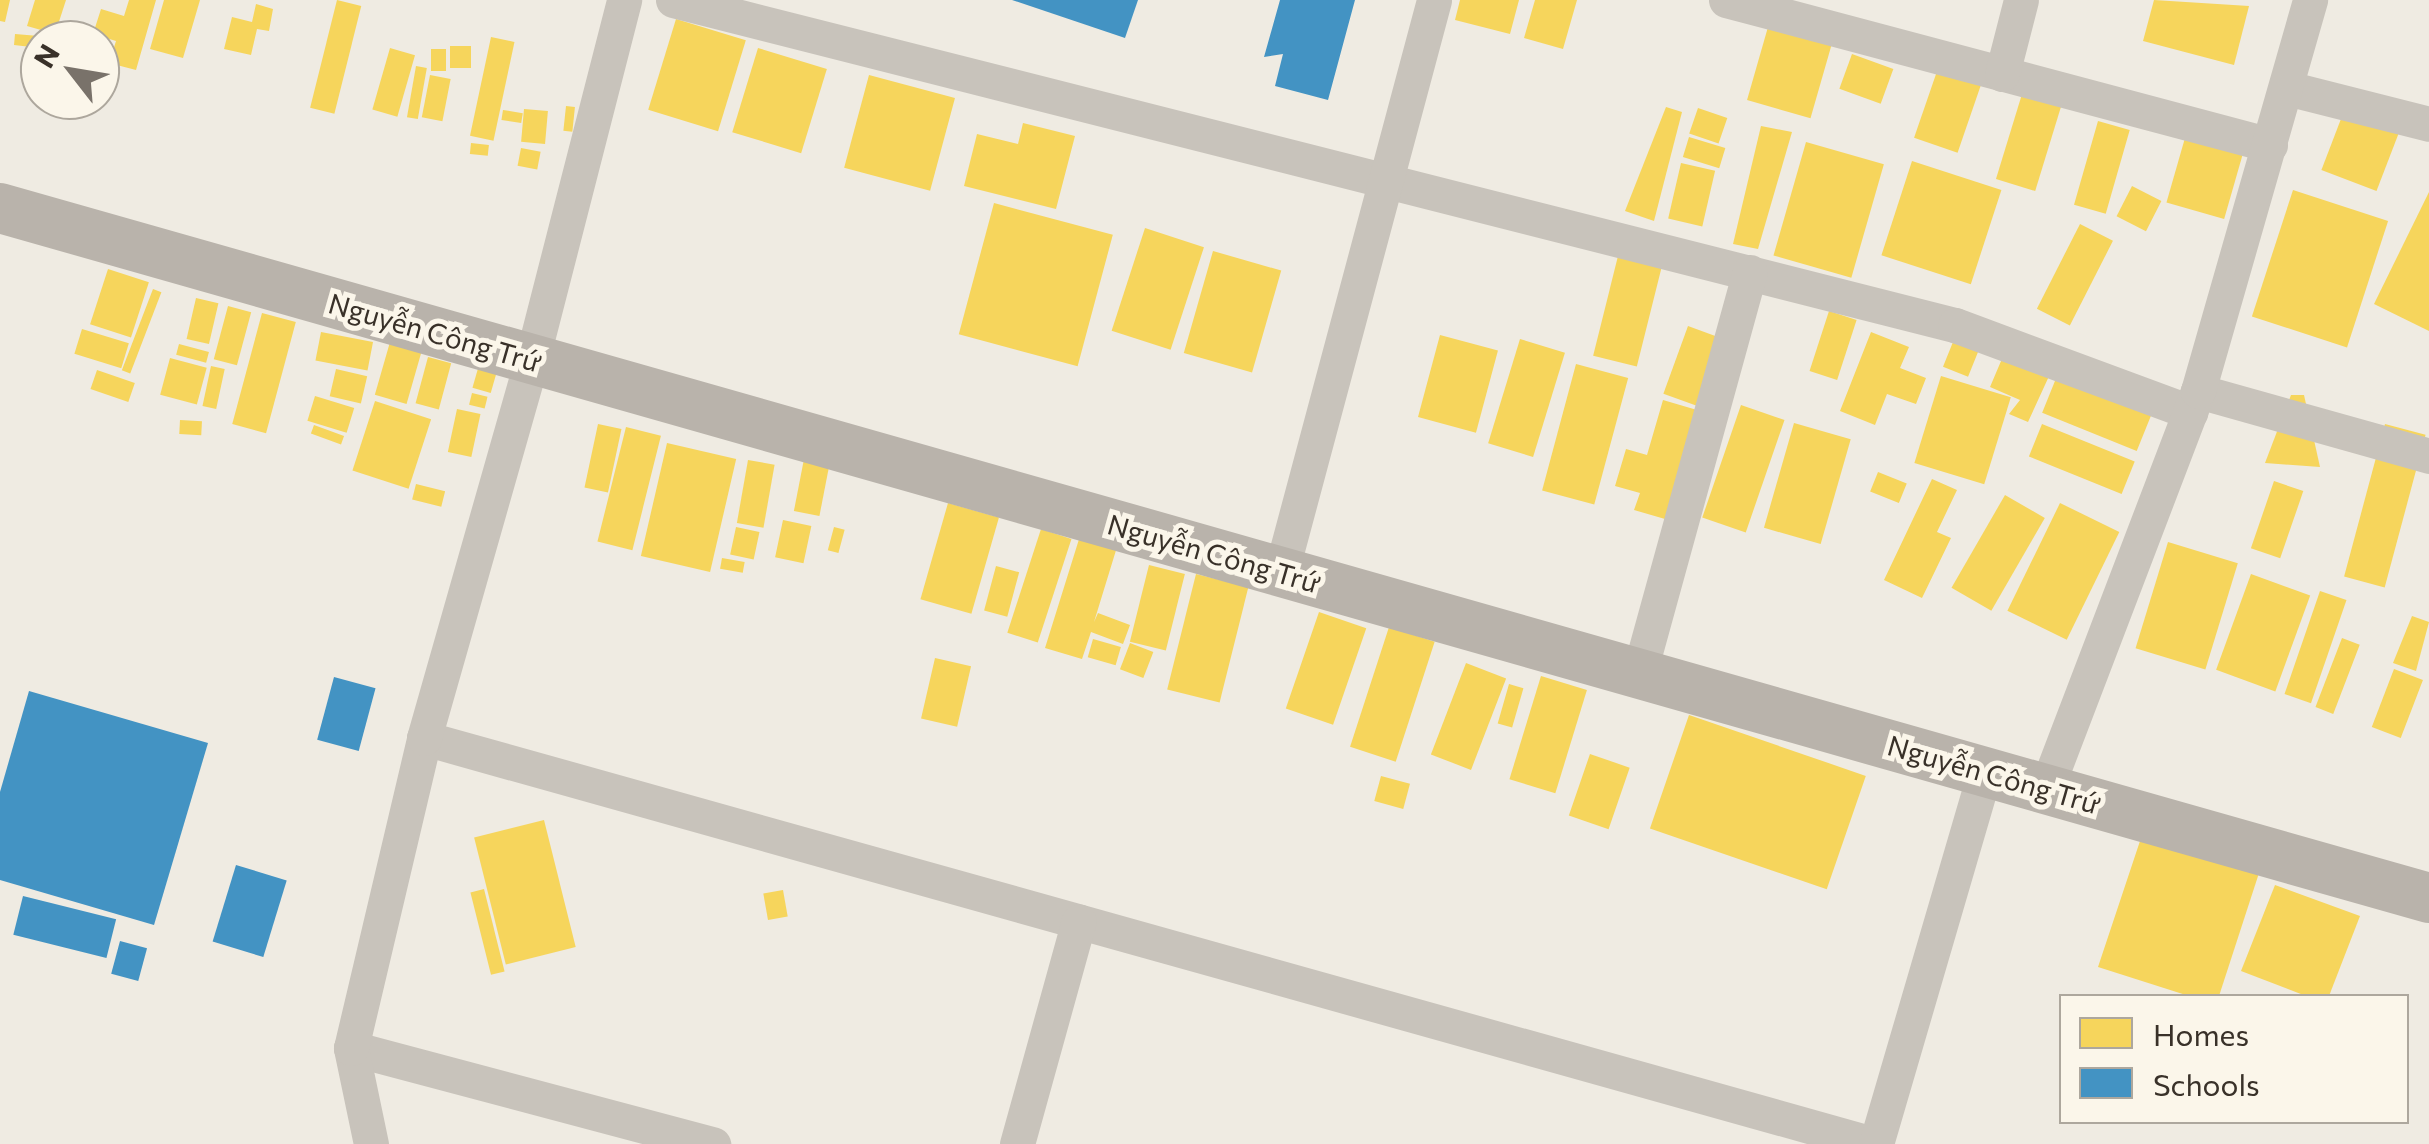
<!DOCTYPE html>
<meta charset="utf-8">
<style>
body{margin:0}
#map{position:relative;width:2429px;height:1144px;overflow:hidden;background:#efebe2;font-family:Commissioner,sans-serif}
div>[style]{position:absolute}
[style*='--x']{left:calc(var(--x)*1px);top:calc(var(--y)*1px);width:calc(var(--w)*1px);rotate:calc(var(--a)*1deg)}
.homes>*{inset:0;background:#f6d55c;transform-origin:0 0}
.schools>*{inset:0;background:#4393c3;transform-origin:0 0}
.street>*{height:35px;margin:-17.5px;padding:0 17.5px;transform-origin:17.5px;border-radius:17.5px;background:#c8c3bb}
.secondary>*{height:50px;margin:-25px;padding:0 25px;transform-origin:25px;border-radius:25px;background:#b9b3ab}
span{translate:-50% -50%;white-space:nowrap;text-align:center;line-height:1.15;-webkit-text-stroke:10px #fbf6ea;paint-order:stroke}
.street-label{font-size:28px;color:#393129}
.legend{position:absolute;left:2059px;top:994px;width:350px;height:130px;box-sizing:border-box;background:#fbf6ea;border:2px solid #ada79d;margin:0;padding:12px 18px;list-style:none;font-size:30px;color:#393129}
.legend li{display:flex;align-items:center;gap:20px;height:50px}
.legend b{width:50px;border:2px solid #ada79d}
.north{position:absolute;left:20px;top:20px;width:100px;height:100px;box-sizing:border-box;background:#fbf6ea;border:2px solid #ada79d;border-radius:50%;rotate:301deg;font-size:28px;font-weight:700;line-height:40px;text-align:center;color:#393129}
.north::after{content:'';display:block;margin:auto;width:35px;height:45px;background:#79726a;clip-path:polygon(50% 0,100% 100%,50% 72%,0 100%)}
</style>
<div id="map">
<div class="homes">
<div style="clip-path:polygon(0 0,10px 0,5px 22px,0 21px)"></div>
<div style="clip-path:polygon(35px 0,66px 0,55px 34px,27px 26px)"></div>
<div style="clip-path:polygon(129px 0,156px 0,136px 70px,109px 63px,116px 41px,93px 34px,101px 9px,124px 16px)"></div>
<div style="clip-path:polygon(164px 0,200px 0,183px 58px,150px 49px)"></div>
<div style="left:337px;top:0;width:25px;height:111px;rotate:14deg"></div>
<div style="clip-path:polygon(1460px 0,1519px 0,1510px 34px,1455px 20px)"></div>
<div style="clip-path:polygon(1535px 0,1577px 0,1563px 49px,1524px 38px)"></div>
<div style="clip-path:polygon(2154px 0,2249px 6px,2234px 65px,2143px 41px)"></div>
<div style="clip-path:polygon(256px 4px,273px 9px,269px 31px,257px 29px,251px 55px,224px 49px,232px 17px,252px 22px)"></div>
<div style="left:676px;top:19px;width:73px;height:95px;rotate:17deg"></div>
<div style="left:1768px;top:27px;width:66px;height:76px;rotate:16deg"></div>
<div style="clip-path:polygon(15px 34px,51px 37px,51px 40px,40px 40px,40px 48px,14px 45px)"></div>
<div style="left:491px;top:37px;width:24px;height:101px;rotate:12deg"></div>
<div style="left:450px;top:46px;width:21px;height:22px"></div>
<div style="left:390px;top:48px;width:26px;height:64px;rotate:16deg"></div>
<div style="left:758px;top:48px;width:72px;height:88px;rotate:17deg"></div>
<div style="left:1945px;top:48px;width:46px;height:95px;rotate:19deg"></div>
<div style="left:431px;top:49px;width:15px;height:22px"></div>
<div style="left:1852px;top:54px;width:44px;height:37px;rotate:20deg"></div>
<div style="left:416px;top:66px;width:11px;height:52px;rotate:10deg"></div>
<div style="left:430px;top:75px;width:21px;height:43px;rotate:11deg"></div>
<div style="left:869px;top:75px;width:89px;height:96px;rotate:15deg"></div>
<div style="left:2022px;top:94px;width:41px;height:89px;rotate:17deg"></div>
<div style="left:2349px;top:98px;width:59px;height:77px;rotate:21deg"></div>
<div style="left:566px;top:106px;width:9px;height:25px;rotate:6deg"></div>
<div style="clip-path:polygon(1666px 107px,1682px 112px,1654px 221px,1625px 211px)"></div>
<div style="left:1698px;top:108px;width:31px;height:27px;rotate:19deg"></div>
<div style="left:524px;top:109px;width:24px;height:33px;rotate:5deg"></div>
<div style="left:503px;top:110px;width:20px;height:10px;rotate:9deg"></div>
<div style="left:2191px;top:117px;width:60px;height:89px;rotate:16deg"></div>
<div style="left:2098px;top:121px;width:33px;height:87px;rotate:16deg"></div>
<div style="clip-path:polygon(1023px 123px,1075px 136px,1056px 209px,964px 186px,977px 134px,1018px 144px)"></div>
<div style="clip-path:polygon(1761px 126px,1792px 132px,1758px 249px,1733px 244px)"></div>
<div style="left:1689px;top:137px;width:38px;height:21px;rotate:17deg"></div>
<div style="left:1806px;top:142px;width:81px;height:118px;rotate:16deg"></div>
<div style="left:471px;top:143px;width:18px;height:11px;rotate:6deg"></div>
<div style="left:521px;top:148px;width:20px;height:18px;rotate:11deg"></div>
<div style="left:1912px;top:161px;width:94px;height:99px;rotate:18deg"></div>
<div style="left:1681px;top:163px;width:35px;height:57px;rotate:13deg"></div>
<div style="left:2132px;top:186px;width:33px;height:34px;rotate:27deg"></div>
<div style="left:2293px;top:190px;width:100px;height:133px;rotate:18deg"></div>
<div style="clip-path:polygon(2429px 192px,2429px 331px,2374px 304px)"></div>
<div style="left:994px;top:203px;width:123px;height:136px;rotate:15deg"></div>
<div style="left:2080px;top:224px;width:37px;height:95px;rotate:27deg"></div>
<div style="left:1145px;top:228px;width:62px;height:108px;rotate:18deg"></div>
<div style="left:1620px;top:248px;width:45px;height:111px;rotate:14deg"></div>
<div style="left:1213px;top:251px;width:71px;height:106px;rotate:16deg"></div>
<div style="left:108px;top:269px;width:43px;height:58px;rotate:18deg"></div>
<div style="left:153px;top:289px;width:9px;height:87px;rotate:21deg"></div>
<div style="left:196px;top:298px;width:23px;height:42px;rotate:13deg"></div>
<div style="left:228px;top:306px;width:24px;height:55px;rotate:15deg"></div>
<div style="left:1829px;top:311px;width:29px;height:63px;rotate:18deg"></div>
<div style="left:262px;top:313px;width:35px;height:115px;rotate:15deg"></div>
<div style="left:1688px;top:326px;width:37px;height:72px;rotate:20deg"></div>
<div style="left:82px;top:329px;width:49px;height:26px;rotate:17deg"></div>
<div style="left:321px;top:332px;width:53px;height:29px;rotate:11deg"></div>
<div style="clip-path:polygon(1871px 332px,1909px 347px,1900px 368px,1926px 378px,1916px 404px,1887px 394px,1875px 425px,1840px 411px)"></div>
<div style="left:1440px;top:335px;width:60px;height:85px;rotate:15deg"></div>
<div style="left:1955px;top:337px;width:27px;height:32px;rotate:22deg"></div>
<div style="left:1520px;top:339px;width:47px;height:109px;rotate:17deg"></div>
<div style="left:390px;top:342px;width:33px;height:55px;rotate:16deg"></div>
<div style="left:179px;top:344px;width:31px;height:11px;rotate:15deg"></div>
<div style="clip-path:polygon(2004px 354px,2050px 374px,2028px 422px,2009px 414px,2020px 400px,1990px 387px)"></div>
<div style="left:428px;top:357px;width:24px;height:48px;rotate:15deg"></div>
<div style="left:170px;top:358px;width:38px;height:38px;rotate:15deg"></div>
<div style="left:481px;top:358px;width:19px;height:31px;rotate:16deg"></div>
<div style="left:1576px;top:364px;width:54px;height:131px;rotate:15deg"></div>
<div style="left:211px;top:366px;width:14px;height:41px;rotate:12deg"></div>
<div style="left:336px;top:369px;width:32px;height:28px;rotate:13deg"></div>
<div style="left:97px;top:370px;width:40px;height:20px;rotate:19deg"></div>
<div style="left:2059px;top:371px;width:102px;height:45px;rotate:22deg"></div>
<div style="left:1941px;top:376px;width:73px;height:91px;rotate:17deg"></div>
<div style="left:472px;top:393px;width:16px;height:12px;rotate:14deg"></div>
<div style="clip-path:polygon(2291px 395px,2304px 395px,2320px 467px,2265px 463px)"></div>
<div style="left:315px;top:396px;width:41px;height:26px;rotate:17deg"></div>
<div style="clip-path:polygon(1663px 400px,1697px 410px,1665px 519px,1634px 510px,1640px 493px,1615px 486px,1626px 449px,1647px 455px)"></div>
<div style="left:375px;top:401px;width:59px;height:73px;rotate:18deg"></div>
<div style="left:1741px;top:405px;width:46px;height:119px;rotate:19deg"></div>
<div style="left:457px;top:409px;width:24px;height:44px;rotate:12deg"></div>
<div style="left:180px;top:420px;width:22px;height:14px;rotate:3deg"></div>
<div style="left:1794px;top:423px;width:59px;height:109px;rotate:16deg"></div>
<div style="left:598px;top:424px;width:24px;height:65px;rotate:12deg"></div>
<div style="left:2042px;top:424px;width:100px;height:35px;rotate:22deg"></div>
<div style="left:2385px;top:424px;width:42px;height:158px;rotate:15deg"></div>
<div style="left:314px;top:425px;width:32px;height:9px;rotate:20deg"></div>
<div style="left:626px;top:427px;width:36px;height:118px;rotate:14deg"></div>
<div style="left:667px;top:443px;width:71px;height:116px;rotate:13deg"></div>
<div style="left:804px;top:459px;width:26px;height:53px;rotate:11deg"></div>
<div style="left:748px;top:460px;width:27px;height:64px;rotate:10deg"></div>
<div style="left:1878px;top:472px;width:31px;height:21px;rotate:22deg"></div>
<div style="clip-path:polygon(1932px 479px,1957px 490px,1937px 532px,1951px 538px,1922px 598px,1884px 580px)"></div>
<div style="left:2274px;top:481px;width:31px;height:71px;rotate:19deg"></div>
<div style="left:416px;top:484px;width:30px;height:16px;rotate:14deg"></div>
<div style="left:2005px;top:495px;width:46px;height:107px;rotate:30deg"></div>
<div style="left:948px;top:503px;width:53px;height:100px;rotate:16deg"></div>
<div style="left:2060px;top:503px;width:66px;height:120px;rotate:26deg"></div>
<div style="left:783px;top:520px;width:29px;height:38px;rotate:12deg"></div>
<div style="left:736px;top:527px;width:24px;height:28px;rotate:12deg"></div>
<div style="left:834px;top:527px;width:11px;height:24px;rotate:15deg"></div>
<div style="left:1041px;top:529px;width:32px;height:109px;rotate:18deg"></div>
<div style="clip-path:polygon(1080px 536px,1117px 547px,1094px 622px,1098px 613px,1130px 625px,1123px 644px,1091px 632px,1082px 659px,1045px 648px)"></div>
<div style="left:2168px;top:542px;width:73px;height:111px;rotate:17deg"></div>
<div style="left:722px;top:558px;width:23px;height:11px;rotate:10deg"></div>
<div style="left:1149px;top:565px;width:37px;height:79px;rotate:14deg"></div>
<div style="left:996px;top:566px;width:24px;height:46px;rotate:15deg"></div>
<div style="left:1196px;top:574px;width:54px;height:119px;rotate:14deg"></div>
<div style="left:2251px;top:574px;width:63px;height:102px;rotate:20deg"></div>
<div style="left:2320px;top:591px;width:28px;height:109px;rotate:19deg"></div>
<div style="left:1319px;top:612px;width:50px;height:102px;rotate:19deg"></div>
<div style="clip-path:polygon(2412px 616px,2429px 622px,2416px 671px,2393px 663px)"></div>
<div style="left:1389px;top:627px;width:48px;height:126px;rotate:18deg"></div>
<div style="left:2342px;top:638px;width:19px;height:74px;rotate:21deg"></div>
<div style="left:1093px;top:639px;width:29px;height:19px;rotate:16deg"></div>
<div style="left:1130px;top:643px;width:25px;height:28px;rotate:21deg"></div>
<div style="left:935px;top:658px;width:37px;height:62px;rotate:13deg"></div>
<div style="left:1466px;top:663px;width:43px;height:98px;rotate:21deg"></div>
<div style="left:2394px;top:669px;width:31px;height:62px;rotate:21deg"></div>
<div style="left:1541px;top:676px;width:48px;height:108px;rotate:17deg"></div>
<div style="left:1509px;top:684px;width:15px;height:41px;rotate:16deg"></div>
<div style="left:1689px;top:715px;width:187px;height:120px;rotate:19deg"></div>
<div style="left:1590px;top:754px;width:42px;height:65px;rotate:19deg"></div>
<div style="left:1381px;top:776px;width:30px;height:26px;rotate:15deg"></div>
<div style="left:544px;top:820px;width:131px;height:72px;rotate:76deg"></div>
<div style="clip-path:polygon(2142px 835px,2259px 873px,2219px 996px,2189px 996px,2098px 967px)"></div>
<div style="clip-path:polygon(2275px 885px,2360px 916px,2329px 996px,2306px 996px,2241px 971px)"></div>
<div style="left:484px;top:889px;width:85px;height:14px;rotate:76deg"></div>
<div style="left:783px;top:890px;width:27px;height:20px;rotate:80deg"></div>
</div>
<div class="schools">
<div style="clip-path:polygon(1012px 0,1138px 0,1125px 38px)"></div>
<div style="clip-path:polygon(1280px 0,1355px 0,1328px 100px,1275px 86px,1283px 54px,1264px 57px)"></div>
<div style="left:334px;top:677px;width:43px;height:65px;rotate:15deg"></div>
<div style="clip-path:polygon(29px 691px,208px 743px,154px 925px,0 880px,0 792px)"></div>
<div style="left:236px;top:865px;width:53px;height:80px;rotate:17deg"></div>
<div style="left:23px;top:896px;width:96px;height:40px;rotate:14deg"></div>
<div style="left:120px;top:941px;width:28px;height:34px;rotate:15deg"></div>
</div>
<div class="street">
<div style="--x:673;--y:0;--w:1323;--a:14.23"></div>
<div style="--x:1955;--y:325;--w:251;--a:20.3"></div>
<div style="--x:1726;--y:0;--w:563;--a:14.92"></div>
<div style="--x:2002;--y:74;--w:76;--a:-75.6"></div>
<div style="--x:2287;--y:88;--w:146;--a:14.2"></div>
<div style="--x:2198;--y:391;--w:240;--a:15.7"></div>
<div style="--x:1281;--y:572;--w:592;--a:-75.02"></div>
<div style="--x:1639;--y:674;--w:417;--a:-74.6"></div>
<div style="--x:424;--y:738;--w:1505;--a:15.65"></div>
<div style="--x:2046;--y:789;--w:426;--a:-69.1"></div>
<div style="--x:2198;--y:391;--w:407;--a:-74"></div>
<div style="--x:351;--y:1048;--w:375;--a:14.9"></div>
<div style="--x:371;--y:1144;--w:98;--a:-101.8"></div>
<div style="--x:351;--y:1048;--w:318;--a:-76.7"></div>
<div style="--x:424;--y:738;--w:394;--a:-74.1"></div>
<div style="--x:532;--y:359;--w:371;--a:-75.6"></div>
<div style="--x:1017;--y:1144;--w:231;--a:-74.5"></div>
<div style="--x:1876;--y:1144;--w:388;--a:-73.7"></div>
</div>
<div class="secondary">
<div style="--x:0;--y:208;--w:2525;--a:15.86"></div>
</div>
<div class="street-label">
<span style="left:435px;top:332px;rotate:16deg">Nguyễn Công Trứ</span>
<span style="left:1214px;top:553px;rotate:16deg">Nguyễn Công Trứ</span>
<span style="left:1994px;top:774px;rotate:16deg">Nguyễn Công Trứ</span>
</div>
<ul class="legend">
<li><b style="height:28px;background:#f6d55c"></b>Homes</li>
<li><b style="height:28px;background:#4393c3"></b>Schools</li>
</ul>
<div class="north">N</div>
</div>
